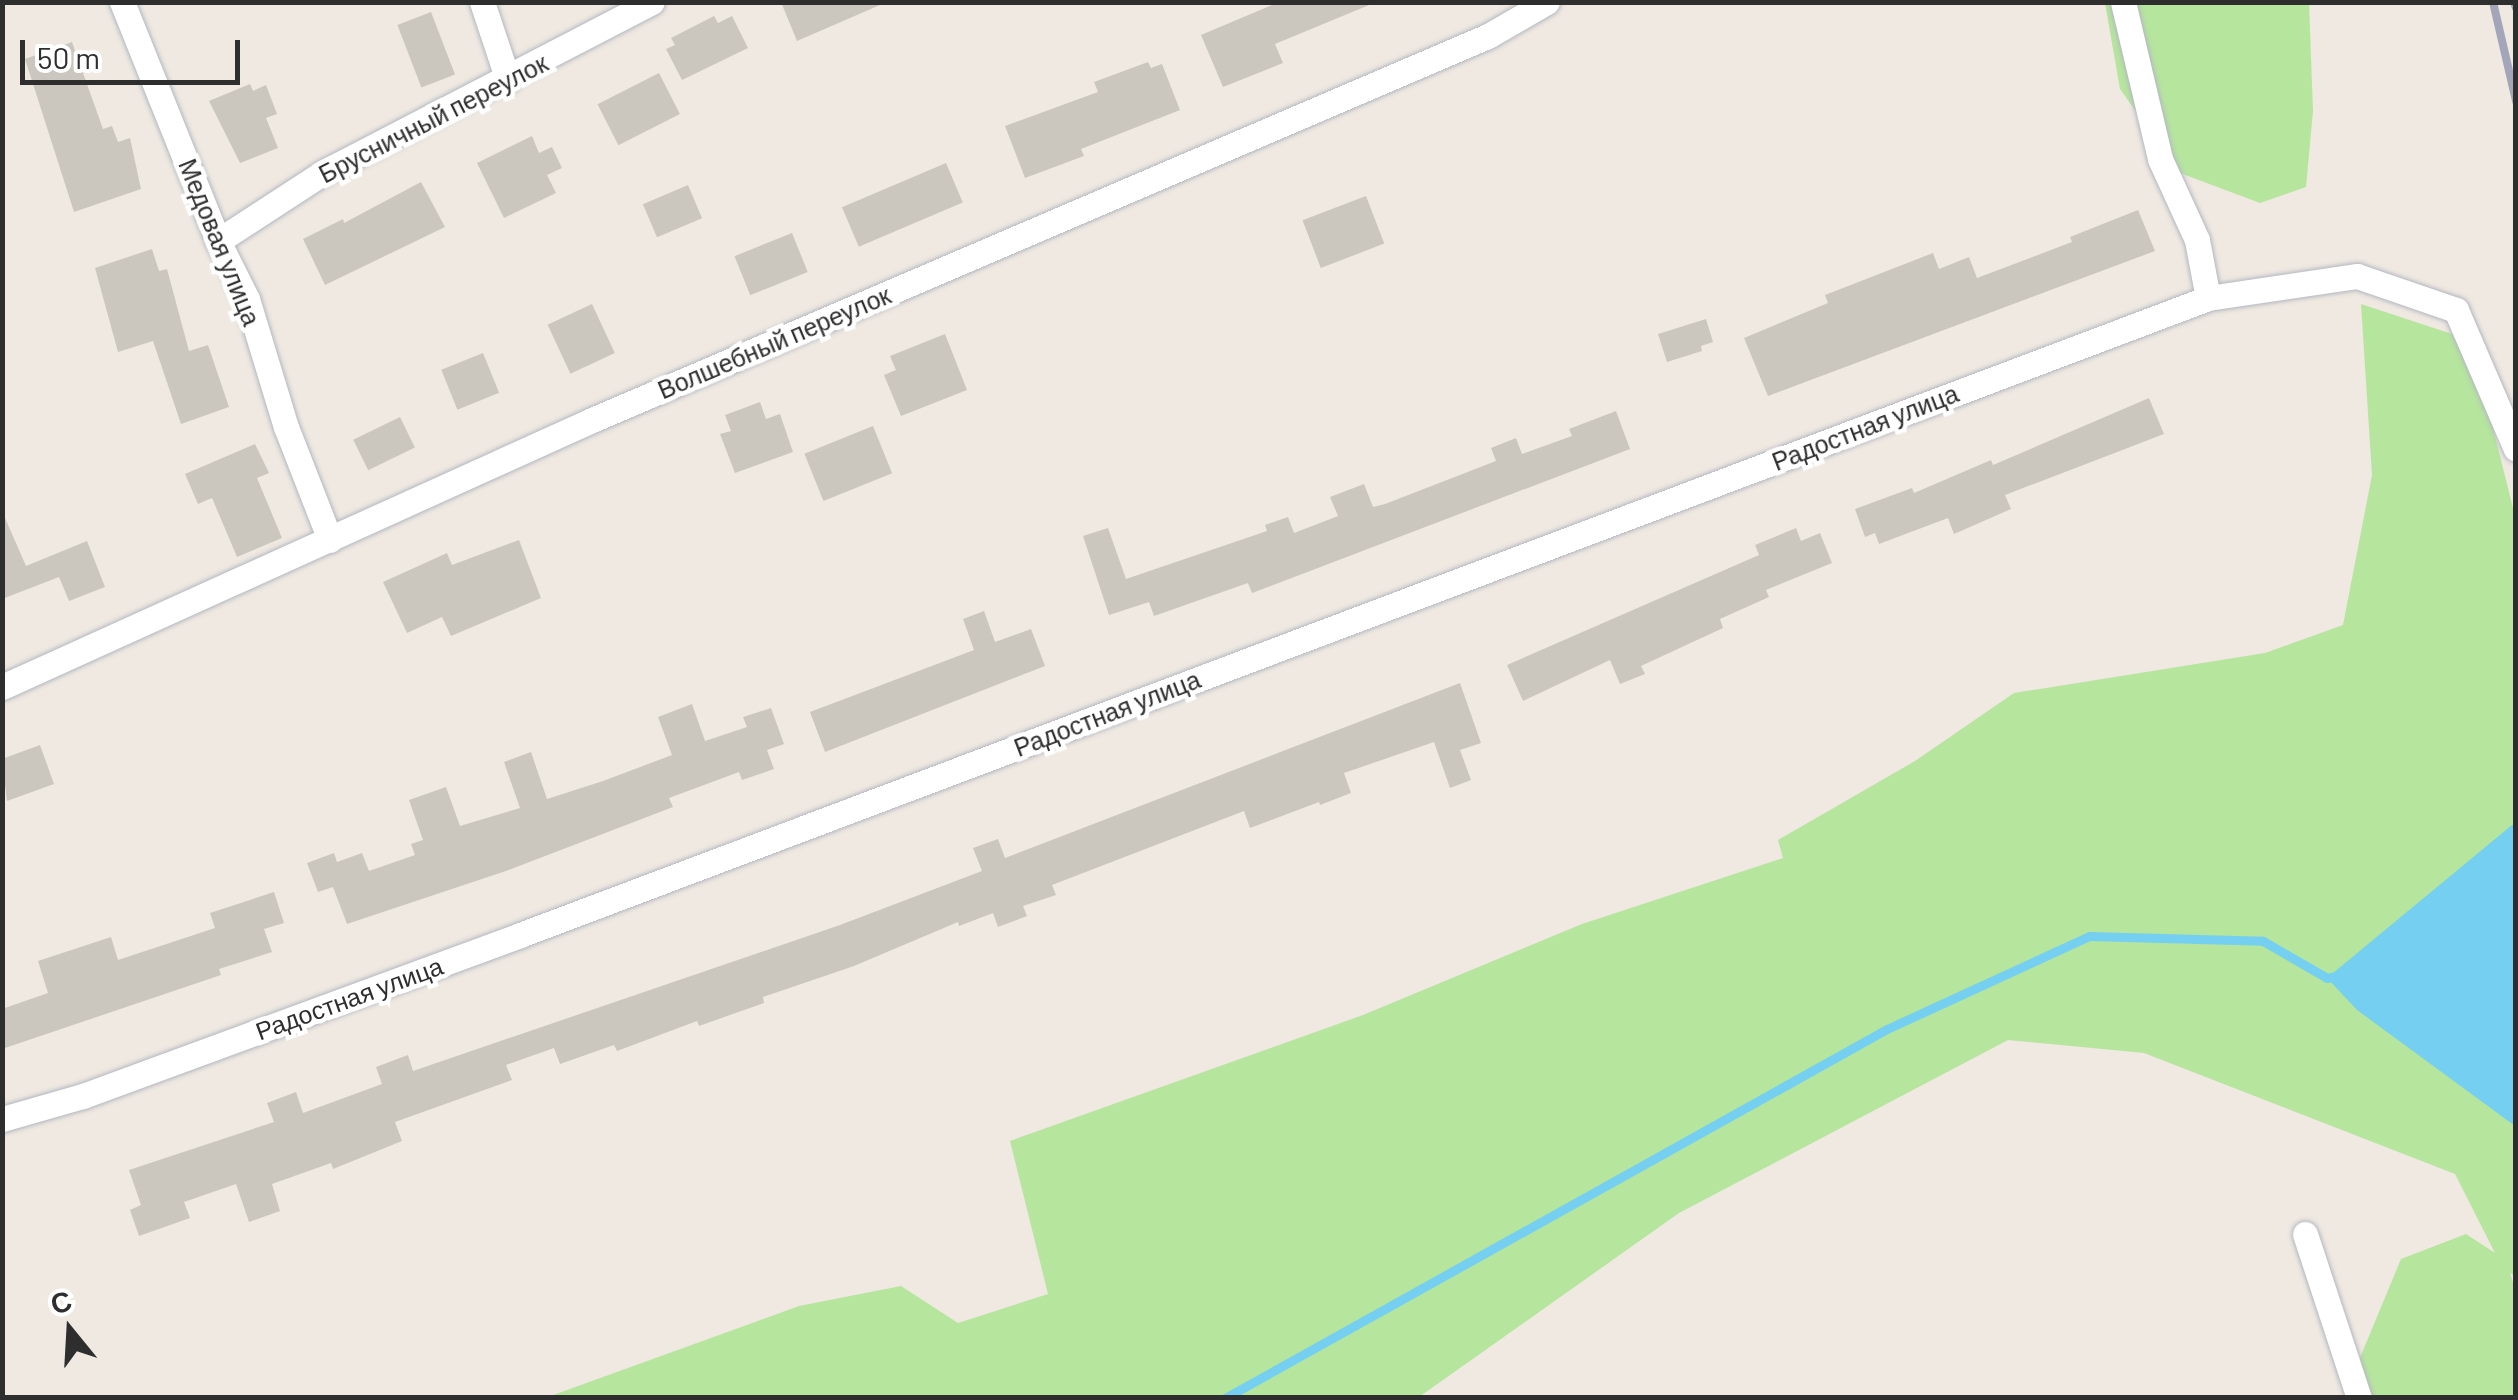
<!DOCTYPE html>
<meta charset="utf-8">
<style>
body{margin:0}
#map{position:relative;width:2518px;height:1400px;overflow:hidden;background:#efe9e1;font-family:Barlow,sans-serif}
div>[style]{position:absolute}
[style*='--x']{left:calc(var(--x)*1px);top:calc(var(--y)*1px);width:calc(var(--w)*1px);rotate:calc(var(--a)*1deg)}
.green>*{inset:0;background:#b6e59e}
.water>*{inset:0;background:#75cff0}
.stream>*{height:9px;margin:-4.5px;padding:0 4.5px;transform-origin:4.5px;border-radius:4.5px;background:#75cff0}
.building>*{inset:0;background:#cbc7bf;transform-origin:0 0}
.roads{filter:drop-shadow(0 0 2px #b4b7c1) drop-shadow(0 0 2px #b4b7c1)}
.street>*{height:25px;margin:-12.5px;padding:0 12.5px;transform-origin:12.5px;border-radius:12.5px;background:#fff}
.rail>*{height:8px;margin:-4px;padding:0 4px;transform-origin:4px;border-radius:4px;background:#a3a6b8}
span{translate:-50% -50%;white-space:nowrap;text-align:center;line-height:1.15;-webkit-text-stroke:9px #fff;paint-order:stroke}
.street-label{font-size:25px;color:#2e2e2e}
.frame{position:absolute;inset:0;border:5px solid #2e2e2e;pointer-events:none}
.north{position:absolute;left:20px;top:1280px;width:100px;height:100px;-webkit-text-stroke:8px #fff;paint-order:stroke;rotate:342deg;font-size:28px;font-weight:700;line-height:40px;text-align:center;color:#2e2e2e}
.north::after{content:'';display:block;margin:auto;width:35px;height:45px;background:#2e2e2e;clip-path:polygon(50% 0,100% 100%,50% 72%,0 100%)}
.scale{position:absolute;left:20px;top:40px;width:220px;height:45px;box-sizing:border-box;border:5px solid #2e2e2e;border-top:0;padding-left:12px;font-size:30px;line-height:35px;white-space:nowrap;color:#2e2e2e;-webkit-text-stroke:8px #fff;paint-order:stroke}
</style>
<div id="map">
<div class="green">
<div style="clip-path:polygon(2105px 3px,2309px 3px,2313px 111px,2306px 187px,2260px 203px,2180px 173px,2120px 89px)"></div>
<div style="clip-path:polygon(2361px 304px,2452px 334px,2485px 396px,2516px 520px,2515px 1276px,2510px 1273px,2515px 1289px,2515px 1397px,2367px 1397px,2357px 1365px,2401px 1259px,2466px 1234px,2495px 1253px,2455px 1174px,2144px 1053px,2008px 1040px,1679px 1213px,1419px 1397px,545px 1398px,799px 1306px,901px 1286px,958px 1323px,1048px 1294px,1010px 1141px,1363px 1015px,1582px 924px,1783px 858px,1778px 840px,1915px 761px,2014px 693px,2265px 653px,2343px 625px,2372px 475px)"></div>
</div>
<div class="water">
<div style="clip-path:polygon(2512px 825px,2516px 827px,2515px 1126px,2357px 1010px,2327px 978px)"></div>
</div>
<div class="stream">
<div style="--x:1225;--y:1398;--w:758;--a:-29.14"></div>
<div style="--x:1887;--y:1029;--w:222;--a:-24.7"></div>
<div style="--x:2089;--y:936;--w:174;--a:1.6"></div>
<div style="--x:2263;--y:941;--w:74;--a:30"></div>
<div style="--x:2327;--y:978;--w:9;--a:-13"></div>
</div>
<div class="building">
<div style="clip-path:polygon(781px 2px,887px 2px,797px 41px)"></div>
<div style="clip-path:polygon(1279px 2px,1374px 3px,1275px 44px,1283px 63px,1223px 87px,1201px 35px)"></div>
<div style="left:431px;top:12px;width:67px;height:36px;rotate:69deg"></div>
<div style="clip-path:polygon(714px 16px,718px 23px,732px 16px,748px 48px,682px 80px,666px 49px,675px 45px,671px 38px)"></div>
<div style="clip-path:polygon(72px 42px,103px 129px,112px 126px,118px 142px,130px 138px,141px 189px,74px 212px,25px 59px)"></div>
<div style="clip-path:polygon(1148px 62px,1151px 68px,1162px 64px,1180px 110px,1081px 149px,1084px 156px,1025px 178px,1005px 126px,1098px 92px,1094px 82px)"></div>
<div style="left:659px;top:73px;width:46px;height:69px;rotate:63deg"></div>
<div style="clip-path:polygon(250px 84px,253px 91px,266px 85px,277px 114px,266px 118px,278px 148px,240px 163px,209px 101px)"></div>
<div style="clip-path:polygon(532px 136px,539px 153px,552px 147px,562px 168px,547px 175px,556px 193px,504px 218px,477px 163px)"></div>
<div style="left:946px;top:163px;width:43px;height:113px;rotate:67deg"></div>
<div style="clip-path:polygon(421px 182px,445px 227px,325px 285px,303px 239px,343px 219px,344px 223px)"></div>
<div style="left:688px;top:185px;width:36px;height:49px;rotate:67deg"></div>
<div style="left:1366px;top:196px;width:51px;height:68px;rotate:69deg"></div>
<div style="clip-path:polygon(2138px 210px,2155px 251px,1768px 396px,1744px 338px,1828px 303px,1825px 295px,1933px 253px,1939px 269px,1969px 257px,1977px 278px,2072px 242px,2070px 237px)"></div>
<div style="left:792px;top:233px;width:42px;height:62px;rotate:68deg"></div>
<div style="clip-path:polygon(152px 249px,159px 271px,167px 269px,189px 351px,208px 345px,229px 407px,181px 424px,153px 341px,118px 352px,95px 268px)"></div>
<div style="left:592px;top:304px;width:54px;height:49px;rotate:65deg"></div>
<div style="clip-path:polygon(1706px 319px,1713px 342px,1701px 346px,1702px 351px,1667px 362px,1658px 334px)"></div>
<div style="clip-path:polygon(945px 334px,967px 390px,901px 416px,884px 375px,896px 370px,890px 356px)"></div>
<div style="left:483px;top:353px;width:43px;height:45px;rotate:68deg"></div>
<div style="clip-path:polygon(2149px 398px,2164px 434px,2005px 495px,2011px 509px,1954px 534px,1948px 518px,1879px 544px,1875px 533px,1865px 537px,1855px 509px,1912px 488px,1914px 493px,1991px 460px,1993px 465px)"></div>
<div style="clip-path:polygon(760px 402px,766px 419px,780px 414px,793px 452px,735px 473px,720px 434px,731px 431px,725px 415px)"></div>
<div style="clip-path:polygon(1616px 411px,1630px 449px,1252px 593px,1248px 583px,1154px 616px,1149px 602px,1109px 615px,1083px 536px,1108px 528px,1126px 579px,1267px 531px,1265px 525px,1288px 517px,1294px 533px,1338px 516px,1330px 497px,1364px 484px,1373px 507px,1385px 504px,1496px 461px,1491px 448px,1516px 438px,1522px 454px,1572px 436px,1569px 429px)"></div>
<div style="left:400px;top:417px;width:34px;height:52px;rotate:64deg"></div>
<div style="left:873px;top:426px;width:51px;height:74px;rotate:68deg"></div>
<div style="clip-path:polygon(255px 444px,269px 473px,257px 478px,282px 538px,237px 557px,212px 498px,198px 504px,185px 474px)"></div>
<div style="clip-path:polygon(2px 511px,26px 566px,87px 541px,105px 587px,69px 601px,59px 577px,2px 599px)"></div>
<div style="clip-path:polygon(1796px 528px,1801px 541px,1820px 533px,1832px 563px,1766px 590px,1769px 597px,1720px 619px,1723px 628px,1641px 666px,1645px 674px,1620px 684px,1610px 660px,1523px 701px,1507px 665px,1759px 555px,1755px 545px)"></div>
<div style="clip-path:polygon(519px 540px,541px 598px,451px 636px,442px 617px,407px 633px,383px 582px,447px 553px,452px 565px)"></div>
<div style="clip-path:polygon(984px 611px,995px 642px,1031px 629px,1045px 666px,825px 752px,810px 712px,974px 650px,963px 619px)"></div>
<div style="clip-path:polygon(1460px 683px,1481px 743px,1460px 750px,1471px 780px,1450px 788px,1434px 742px,1344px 773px,1351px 793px,1320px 805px,1319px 802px,1250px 828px,1244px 811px,1052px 885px,1056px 895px,1023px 906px,1027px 916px,998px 927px,993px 913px,959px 926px,958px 922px,854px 966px,763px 997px,764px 1003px,699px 1026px,697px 1021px,617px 1051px,614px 1045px,560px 1064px,554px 1048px,506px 1065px,512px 1080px,395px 1122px,402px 1141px,333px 1169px,331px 1163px,272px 1184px,280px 1211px,249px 1222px,236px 1184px,184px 1202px,190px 1218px,139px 1236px,130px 1210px,141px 1205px,129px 1170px,274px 1122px,267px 1103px,296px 1092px,303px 1113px,382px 1084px,376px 1067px,408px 1055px,413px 1071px,840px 925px,982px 871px,973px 848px,998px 839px,1005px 858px)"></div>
<div style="clip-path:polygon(692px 704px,705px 741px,747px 727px,743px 717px,771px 708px,784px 744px,767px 750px,774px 769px,742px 780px,739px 772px,669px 798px,673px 807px,506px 871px,347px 924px,333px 887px,318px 892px,307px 863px,334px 853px,337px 862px,362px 853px,369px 871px,415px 855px,411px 844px,423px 840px,409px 800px,446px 787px,460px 826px,520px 808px,504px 762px,531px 752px,547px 799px,603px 781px,672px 755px,658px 717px)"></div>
<div style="clip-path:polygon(40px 745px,54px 784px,7px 801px,2px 759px)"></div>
<div style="clip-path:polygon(274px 892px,284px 923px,264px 929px,272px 952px,219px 969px,221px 975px,2px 1049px,2px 1009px,48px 993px,38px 961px,111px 937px,118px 960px,215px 928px,210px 913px)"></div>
</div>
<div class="roads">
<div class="street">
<div style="--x:122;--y:2;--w:258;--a:68.1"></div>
<div style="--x:218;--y:241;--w:65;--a:63.4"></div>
<div style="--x:247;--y:299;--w:134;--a:73.1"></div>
<div style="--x:286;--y:427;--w:121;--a:68.7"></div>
<div style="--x:482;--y:2;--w:82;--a:71.6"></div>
<div style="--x:2123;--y:2;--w:161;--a:76.7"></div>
<div style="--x:2160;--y:159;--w:89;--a:65.4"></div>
<div style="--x:2197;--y:240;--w:59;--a:79.3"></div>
<div style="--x:218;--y:241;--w:126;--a:-33.1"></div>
<div style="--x:324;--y:172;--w:369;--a:-27.4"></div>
<div style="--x:2;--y:687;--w:648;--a:-24.35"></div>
<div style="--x:592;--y:420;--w:975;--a:-23.2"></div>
<div style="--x:1488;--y:36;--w:68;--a:-30"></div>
<div style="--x:2;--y:1119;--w:84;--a:-15.9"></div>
<div style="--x:83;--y:1096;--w:466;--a:-20.2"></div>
<div style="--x:520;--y:935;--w:1804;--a:-20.67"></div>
<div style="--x:2208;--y:298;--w:151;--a:-8.4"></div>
<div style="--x:2357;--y:276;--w:105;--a:19"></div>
<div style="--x:2456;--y:310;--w:151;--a:66.7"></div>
<div style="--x:2305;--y:1234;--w:173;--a:71.8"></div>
</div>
</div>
<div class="rail">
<div style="--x:2493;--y:2;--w:102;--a:76.9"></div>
<div style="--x:2514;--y:2;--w:6;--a:72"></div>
</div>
<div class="street-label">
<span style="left:433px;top:118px;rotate:-27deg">Брусничный переулок</span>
<span style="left:220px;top:242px;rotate:68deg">Медовая улица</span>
<span style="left:774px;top:342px;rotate:-23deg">Волшебный переулок</span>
<span style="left:1865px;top:427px;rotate:-21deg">Радостная улица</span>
<span style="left:1107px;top:713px;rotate:-21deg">Радостная улица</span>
<span style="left:349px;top:998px;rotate:-20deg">Радостная улица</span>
</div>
<div class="frame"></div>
<div class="north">С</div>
<div class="scale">50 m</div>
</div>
